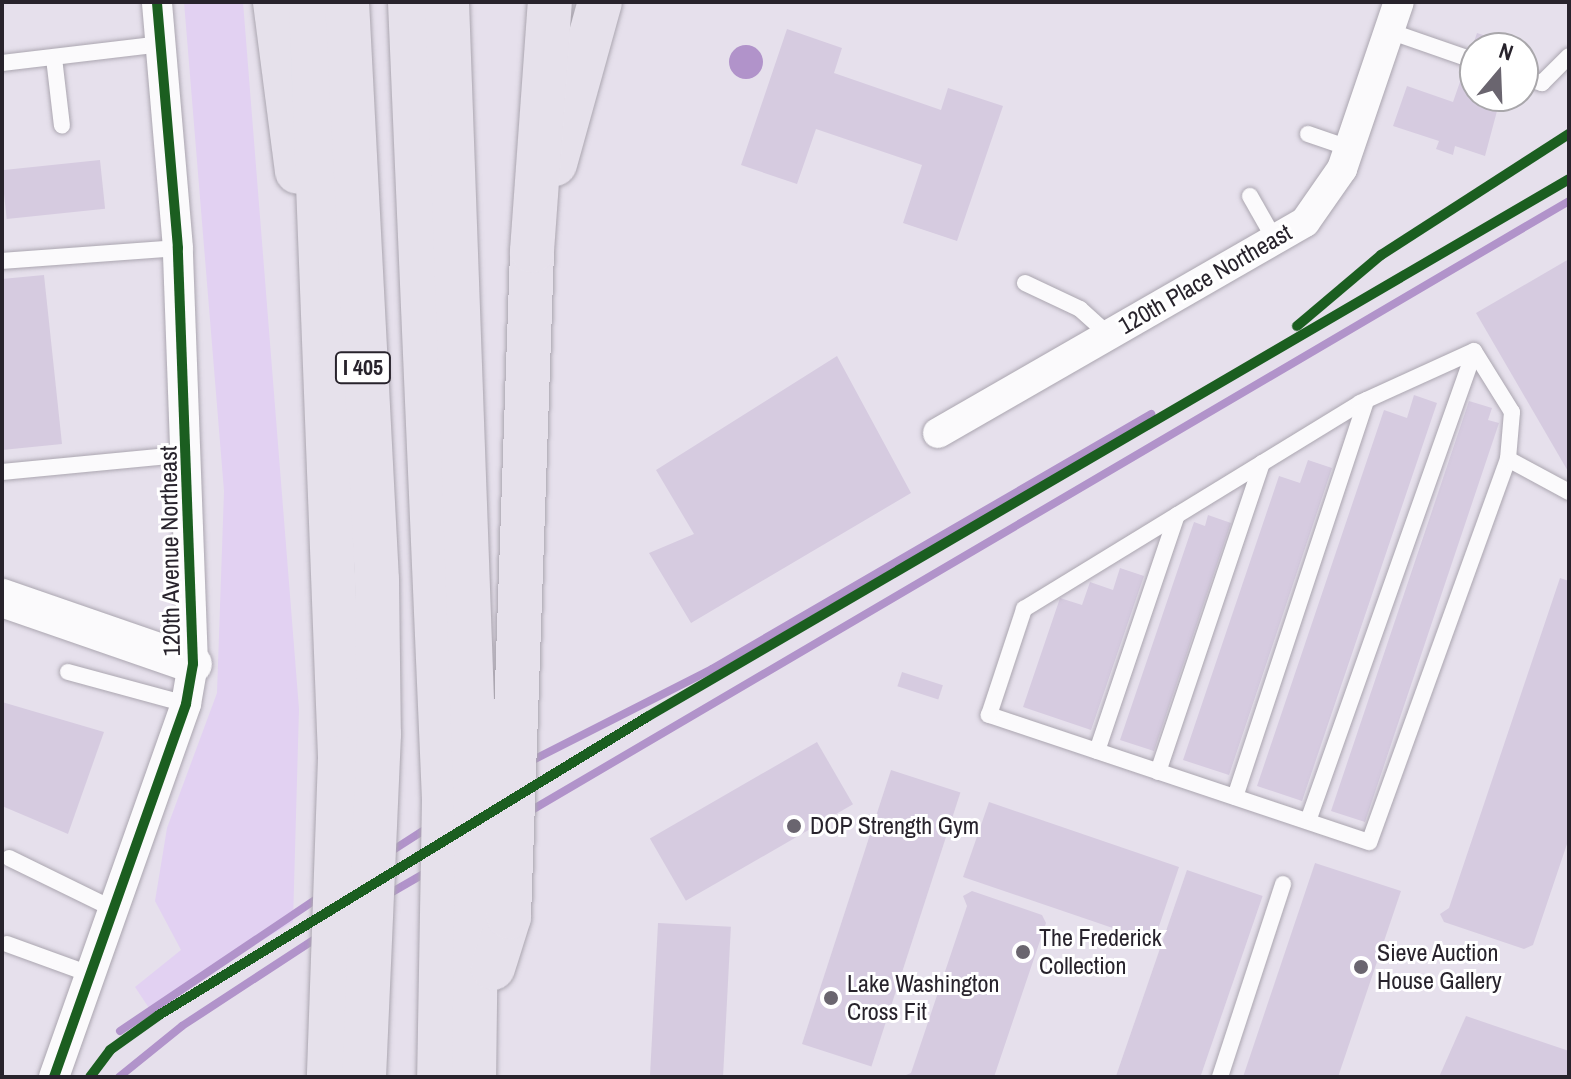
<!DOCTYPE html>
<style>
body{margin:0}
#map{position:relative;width:1571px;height:1079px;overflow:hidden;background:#e6e0ec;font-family:"Archivo Narrow",sans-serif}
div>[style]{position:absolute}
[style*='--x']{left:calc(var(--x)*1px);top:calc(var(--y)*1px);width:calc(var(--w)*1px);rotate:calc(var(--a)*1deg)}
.green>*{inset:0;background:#e2d1f2}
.water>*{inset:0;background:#b193ca}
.round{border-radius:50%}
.stream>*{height:8px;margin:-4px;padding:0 4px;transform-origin:4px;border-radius:4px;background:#b193ca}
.building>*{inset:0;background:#d6cbe0;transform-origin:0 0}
.roads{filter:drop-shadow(0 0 2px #aba6b0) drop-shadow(0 0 2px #aba6b0)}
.service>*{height:16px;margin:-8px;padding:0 8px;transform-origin:8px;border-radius:8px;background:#fbfafc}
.minor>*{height:30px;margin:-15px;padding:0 15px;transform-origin:15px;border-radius:15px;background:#fbfafc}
.tertiary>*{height:38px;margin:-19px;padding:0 19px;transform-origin:19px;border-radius:19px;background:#fbfafc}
.motorway>*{height:44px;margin:-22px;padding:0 22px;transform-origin:22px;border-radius:22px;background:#e6e1eb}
.cycleway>*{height:10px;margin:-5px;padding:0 5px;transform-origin:5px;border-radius:5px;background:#1b5e20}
.dots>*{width:22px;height:22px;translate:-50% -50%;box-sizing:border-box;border:4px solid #fff;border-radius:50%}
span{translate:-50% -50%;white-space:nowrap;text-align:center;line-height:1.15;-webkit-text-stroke:6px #fff;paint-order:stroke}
.shield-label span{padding:2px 6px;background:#fff;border:2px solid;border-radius:6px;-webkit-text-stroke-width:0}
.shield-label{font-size:22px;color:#28232c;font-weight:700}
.street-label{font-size:24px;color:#28232c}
.poi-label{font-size:24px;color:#28232c}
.left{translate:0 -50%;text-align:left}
.frame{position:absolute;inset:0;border:4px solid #28232c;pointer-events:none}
.north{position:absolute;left:1459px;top:32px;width:80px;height:80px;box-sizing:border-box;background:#fff;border:2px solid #a9a7ab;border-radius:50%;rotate:19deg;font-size:22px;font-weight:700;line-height:32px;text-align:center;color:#28232c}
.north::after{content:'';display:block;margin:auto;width:28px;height:36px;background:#6a656f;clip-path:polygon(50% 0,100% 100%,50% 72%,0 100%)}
</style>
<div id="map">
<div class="green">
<div style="clip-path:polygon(184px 2px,243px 2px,299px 709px,293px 922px,149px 1008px,135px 987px,181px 950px,155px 901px,167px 828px,217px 693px,224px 491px)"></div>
</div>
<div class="water">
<div class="round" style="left:729px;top:45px;width:34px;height:34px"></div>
</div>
<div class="stream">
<div style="--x:527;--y:763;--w:208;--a:-26.9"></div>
<div style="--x:712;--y:669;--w:508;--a:-30.15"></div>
<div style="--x:525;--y:814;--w:1211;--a:-30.42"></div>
<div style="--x:390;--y:852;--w:46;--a:-32.7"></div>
<div style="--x:387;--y:895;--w:46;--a:-29.9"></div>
<div style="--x:120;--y:1031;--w:242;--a:-33.9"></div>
<div style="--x:119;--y:1077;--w:81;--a:-39"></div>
<div style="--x:182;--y:1026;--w:166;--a:-33.2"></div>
</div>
<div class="building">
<div style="clip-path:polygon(787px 29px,842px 48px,834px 73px,941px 110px,948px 88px,1003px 106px,957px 241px,903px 223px,922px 165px,816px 129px,797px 184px,741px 165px)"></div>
<div style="clip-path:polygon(1477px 33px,1520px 47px,1475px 48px,1475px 96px,1501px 96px,1485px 156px,1455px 146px,1453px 155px,1436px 149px,1439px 141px,1393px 126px,1407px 86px,1453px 102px)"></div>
<div style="left:100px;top:160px;width:49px;height:99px;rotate:84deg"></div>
<div style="clip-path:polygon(1569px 259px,1569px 473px,1476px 313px)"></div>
<div style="clip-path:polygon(44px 275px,62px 444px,2px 450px,2px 279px)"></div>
<div style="clip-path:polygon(837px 356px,911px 493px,691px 623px,649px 553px,694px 534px,656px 470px)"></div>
<div style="clip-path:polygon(1414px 395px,1437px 403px,1302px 801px,1257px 786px,1384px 410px,1407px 418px)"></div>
<div style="clip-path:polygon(1469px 401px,1492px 408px,1488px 420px,1499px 423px,1365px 822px,1331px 811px)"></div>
<div style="clip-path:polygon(1308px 460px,1332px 468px,1229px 775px,1183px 760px,1279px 476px,1300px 483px)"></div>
<div style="clip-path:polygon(1208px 515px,1231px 523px,1154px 751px,1120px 740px,1194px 522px,1205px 526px)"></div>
<div style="clip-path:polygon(1120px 568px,1144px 576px,1091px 730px,1023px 707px,1060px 598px,1082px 605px,1090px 582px,1113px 590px)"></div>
<div style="clip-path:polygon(1560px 578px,1569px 581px,1569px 838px,1533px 945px,1524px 949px,1444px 922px,1440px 914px,1449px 908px)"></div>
<div style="left:902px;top:672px;width:43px;height:15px;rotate:18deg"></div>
<div style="clip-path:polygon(2px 702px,104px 732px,68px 834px,2px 806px)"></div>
<div style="left:817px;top:742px;width:72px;height:193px;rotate:60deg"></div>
<div style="left:891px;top:770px;width:73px;height:288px;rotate:18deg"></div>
<div style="clip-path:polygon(989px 802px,1179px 867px,1156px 935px,1145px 939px,963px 877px)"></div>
<div style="clip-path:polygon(1315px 863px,1401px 891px,1338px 1077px,1243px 1077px)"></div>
<div style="left:1187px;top:870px;width:80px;height:218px;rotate:19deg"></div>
<div style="clip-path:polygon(972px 891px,1042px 915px,1046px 923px,994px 1077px,901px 1077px,911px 1073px,967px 906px,963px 896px)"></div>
<div style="left:658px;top:923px;width:73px;height:154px;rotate:3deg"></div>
<div style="clip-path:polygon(1466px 1016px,1569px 1051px,1569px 1077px,1439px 1077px)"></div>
</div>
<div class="roads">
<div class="service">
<div style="--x:1389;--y:31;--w:91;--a:19.2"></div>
<div style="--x:54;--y:58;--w:68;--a:83.3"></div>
<div style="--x:2;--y:63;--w:161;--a:-6.8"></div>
<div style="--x:1523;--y:77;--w:20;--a:18"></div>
<div style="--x:1542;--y:83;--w:38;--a:-45"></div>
<div style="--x:1308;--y:134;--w:43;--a:18.9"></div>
<div style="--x:1250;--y:196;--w:51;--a:60.4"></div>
<div style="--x:2;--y:261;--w:176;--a:-4.2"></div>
<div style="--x:1025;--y:283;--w:61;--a:25.3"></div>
<div style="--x:1080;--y:309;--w:39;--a:42"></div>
<div style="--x:1474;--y:351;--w:72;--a:58.1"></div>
<div style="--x:1512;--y:412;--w:47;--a:94.9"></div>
<div style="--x:1508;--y:459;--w:407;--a:109.9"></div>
<div style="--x:1369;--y:842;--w:401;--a:-161.5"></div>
<div style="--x:989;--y:715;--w:112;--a:-71.7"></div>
<div style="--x:1024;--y:609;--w:394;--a:-31.5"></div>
<div style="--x:1360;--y:403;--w:125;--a:-24.5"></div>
<div style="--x:1508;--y:459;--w:69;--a:28.4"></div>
<div style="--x:2;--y:472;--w:188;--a:-5.5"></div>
<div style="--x:68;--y:672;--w:122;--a:15.2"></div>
<div style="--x:1097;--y:751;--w:249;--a:-71.3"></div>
<div style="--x:1158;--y:772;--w:326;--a:-71.4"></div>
<div style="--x:1235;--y:797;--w:418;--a:-71.7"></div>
<div style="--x:1308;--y:821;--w:498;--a:-70.5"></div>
<div style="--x:9;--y:858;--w:118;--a:26.1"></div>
<div style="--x:7;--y:944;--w:90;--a:20"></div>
<div style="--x:1220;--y:1077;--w:203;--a:-71.9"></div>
</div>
<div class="minor">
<div style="--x:938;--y:433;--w:423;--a:-29.9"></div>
<div style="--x:1305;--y:222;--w:65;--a:-55.1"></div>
<div style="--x:1342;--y:169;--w:176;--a:-71.2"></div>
<div style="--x:54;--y:1077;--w:396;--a:-70.5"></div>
<div style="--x:186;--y:704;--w:41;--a:-80.1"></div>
<div style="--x:193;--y:664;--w:416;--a:-92.1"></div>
<div style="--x:178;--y:248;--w:247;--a:-94.9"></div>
</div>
<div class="tertiary">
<div style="--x:2;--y:598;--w:202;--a:19.1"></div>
</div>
<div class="motorway">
<div style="--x:275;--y:2;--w:171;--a:82.6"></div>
<div style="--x:311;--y:2;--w:757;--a:87.8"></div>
<div style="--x:340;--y:758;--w:319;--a:92"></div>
<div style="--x:347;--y:2;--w:579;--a:87.03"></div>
<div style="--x:377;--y:580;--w:154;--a:89.3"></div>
<div style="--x:379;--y:734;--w:343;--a:92.5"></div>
<div style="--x:410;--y:2;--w:798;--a:87.56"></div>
<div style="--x:444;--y:799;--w:278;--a:91"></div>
<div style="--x:447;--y:2;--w:839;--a:87.95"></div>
<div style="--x:477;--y:840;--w:237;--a:90.7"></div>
<div style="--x:555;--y:164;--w:168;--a:-74.5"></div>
<div style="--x:493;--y:968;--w:53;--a:-72.6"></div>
<div style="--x:509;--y:917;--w:666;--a:-88.02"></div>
<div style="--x:532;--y:251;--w:250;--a:-85.9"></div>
</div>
</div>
<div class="cycleway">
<div style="--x:1297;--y:326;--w:110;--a:-40.2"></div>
<div style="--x:1381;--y:255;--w:224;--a:-32.8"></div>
<div style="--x:54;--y:1077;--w:396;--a:-70.5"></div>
<div style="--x:186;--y:704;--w:41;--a:-80.1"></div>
<div style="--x:193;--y:664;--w:416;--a:-92.1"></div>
<div style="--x:178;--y:248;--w:247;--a:-94.9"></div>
<div style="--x:90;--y:1077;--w:34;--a:-53"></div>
<div style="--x:110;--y:1050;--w:60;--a:-35.5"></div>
<div style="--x:159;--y:1015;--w:572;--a:-31.41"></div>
<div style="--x:647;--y:717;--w:1067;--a:-30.26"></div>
</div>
<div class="dots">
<div style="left:794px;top:826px;background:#6a656f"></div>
<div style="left:1023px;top:952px;background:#6a656f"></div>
<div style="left:1361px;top:967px;background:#6a656f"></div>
<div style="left:831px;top:998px;background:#6a656f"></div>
</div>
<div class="shield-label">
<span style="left:363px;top:368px">I 405</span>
</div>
<div class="street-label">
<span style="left:1205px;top:279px;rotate:-30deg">120th Place Northeast</span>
<span style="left:170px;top:551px;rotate:-91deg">120th Avenue Northeast</span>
</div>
<div class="poi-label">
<span class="left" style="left:810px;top:826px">DOP Strength Gym</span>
<span class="left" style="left:1039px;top:952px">The Frederick<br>Collection</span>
<span class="left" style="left:1377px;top:967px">Sieve Auction<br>House Gallery</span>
<span class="left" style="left:847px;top:998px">Lake Washington<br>Cross Fit</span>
</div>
<div class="frame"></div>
<div class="north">N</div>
</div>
